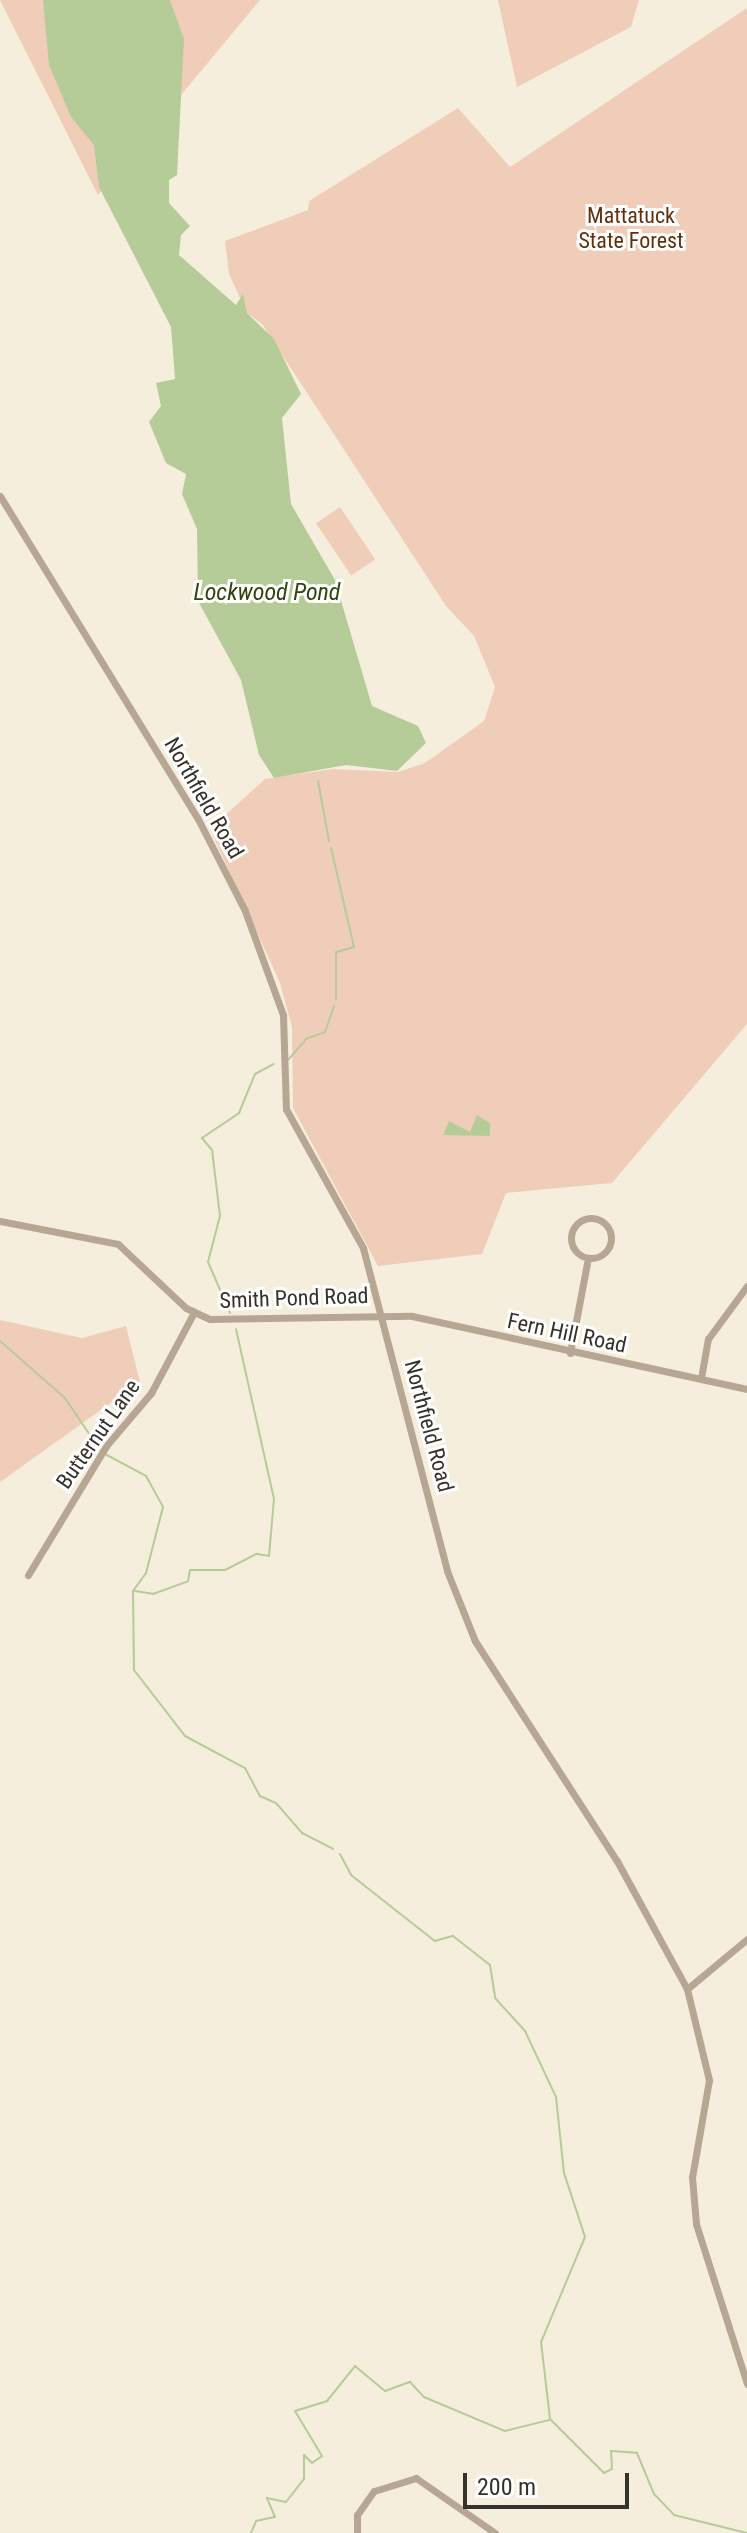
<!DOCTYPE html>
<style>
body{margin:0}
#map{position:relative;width:747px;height:2533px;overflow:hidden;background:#f5eedc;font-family:"Roboto Condensed",sans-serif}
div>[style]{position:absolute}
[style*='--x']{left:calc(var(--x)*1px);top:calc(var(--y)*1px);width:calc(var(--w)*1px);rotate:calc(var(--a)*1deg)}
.green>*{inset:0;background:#f0cdb9;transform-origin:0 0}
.water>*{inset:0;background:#b6cc98}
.stream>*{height:2px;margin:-1px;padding:0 1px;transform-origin:1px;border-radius:1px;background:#b6cc98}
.minor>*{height:7px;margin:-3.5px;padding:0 3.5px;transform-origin:3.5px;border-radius:3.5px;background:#b7a693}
.minor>.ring{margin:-3.5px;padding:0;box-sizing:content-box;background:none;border:7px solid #b7a693;border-radius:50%}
span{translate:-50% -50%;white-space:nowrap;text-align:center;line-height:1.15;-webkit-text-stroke:6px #fff;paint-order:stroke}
.park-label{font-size:22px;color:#61310e}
.street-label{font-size:22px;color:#34322b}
.water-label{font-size:24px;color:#32450c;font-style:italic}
.scale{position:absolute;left:463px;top:2473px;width:166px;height:36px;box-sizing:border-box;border:4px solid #34322b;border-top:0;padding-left:10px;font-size:24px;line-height:28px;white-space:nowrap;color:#34322b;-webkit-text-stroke:6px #fff;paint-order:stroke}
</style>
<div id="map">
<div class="green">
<div style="clip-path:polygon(0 0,260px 0,98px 195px)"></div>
<div style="clip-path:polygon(498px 0,639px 0,631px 27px,517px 87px)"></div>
<div style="clip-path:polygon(747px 8px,747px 1024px,612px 1183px,506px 1193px,482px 1254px,378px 1266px,293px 1108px,292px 1027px,280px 983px,210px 829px,265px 779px,333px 769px,398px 772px,425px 763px,484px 721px,495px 687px,474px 636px,446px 606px,262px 324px,247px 313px,229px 274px,225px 241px,308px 210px,309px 201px,458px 108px,510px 167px)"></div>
<div style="left:340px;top:507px;width:63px;height:29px;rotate:56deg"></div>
<div style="clip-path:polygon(0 1320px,82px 1338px,126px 1326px,140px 1382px,0 1482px)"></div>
</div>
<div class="water">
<div style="clip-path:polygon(43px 0,170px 0,184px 39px,177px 175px,169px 180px,169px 203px,190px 226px,181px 235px,179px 255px,236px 305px,243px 294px,247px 313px,274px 339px,301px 394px,282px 418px,291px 504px,335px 580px,372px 706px,418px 726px,426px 743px,397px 771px,346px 765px,274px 778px,259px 755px,241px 680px,198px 601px,197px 529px,182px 494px,186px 474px,166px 463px,149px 422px,161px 406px,156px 383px,175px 379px,171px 327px,99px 187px,94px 145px,71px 117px,49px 65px)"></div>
<div style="clip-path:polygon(477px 1115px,490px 1123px,490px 1136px,443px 1135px,449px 1121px,470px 1132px)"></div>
</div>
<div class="stream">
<div style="--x:318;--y:781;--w:61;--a:79.6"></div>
<div style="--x:331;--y:848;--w:102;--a:76.9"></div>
<div style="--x:354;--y:947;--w:19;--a:164"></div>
<div style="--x:336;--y:952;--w:47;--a:90"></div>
<div style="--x:288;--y:1060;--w:28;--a:-49"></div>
<div style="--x:306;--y:1039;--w:20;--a:-20"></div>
<div style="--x:325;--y:1032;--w:28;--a:-71"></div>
<div style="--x:230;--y:1313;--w:56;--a:-113.3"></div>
<div style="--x:208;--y:1262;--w:48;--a:-75.4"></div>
<div style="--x:220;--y:1216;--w:66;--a:-96.9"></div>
<div style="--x:212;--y:1150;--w:16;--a:-130"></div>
<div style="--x:202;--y:1138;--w:45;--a:-34"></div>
<div style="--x:239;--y:1113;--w:42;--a:-67.7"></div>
<div style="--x:255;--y:1074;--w:21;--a:-28"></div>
<div style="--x:0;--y:1341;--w:86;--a:41.2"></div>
<div style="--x:65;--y:1398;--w:63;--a:56.1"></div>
<div style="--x:105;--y:1454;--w:47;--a:28.2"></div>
<div style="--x:146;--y:1476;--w:35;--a:61"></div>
<div style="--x:163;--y:1507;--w:68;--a:104.4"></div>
<div style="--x:146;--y:1573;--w:22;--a:126"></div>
<div style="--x:133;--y:1591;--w:79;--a:89.3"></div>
<div style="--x:134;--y:1670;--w:83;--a:52.3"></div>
<div style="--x:185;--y:1736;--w:68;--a:28.1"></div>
<div style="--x:245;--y:1768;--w:32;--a:62"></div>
<div style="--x:260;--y:1796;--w:17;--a:24"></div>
<div style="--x:276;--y:1803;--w:40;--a:49"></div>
<div style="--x:302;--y:1833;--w:35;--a:27"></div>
<div style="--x:135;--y:1591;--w:18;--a:9"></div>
<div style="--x:153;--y:1594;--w:37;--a:-20"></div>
<div style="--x:188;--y:1581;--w:11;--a:-80"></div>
<div style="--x:190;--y:1570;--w:35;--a:0"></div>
<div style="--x:225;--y:1570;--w:36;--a:-27"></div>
<div style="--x:257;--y:1554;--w:12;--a:9"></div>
<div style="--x:269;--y:1556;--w:57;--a:-85"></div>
<div style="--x:274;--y:1499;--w:174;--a:-102.6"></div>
<div style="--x:340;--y:1854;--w:24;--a:62"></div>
<div style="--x:351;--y:1875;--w:107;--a:38.2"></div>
<div style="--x:435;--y:1941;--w:19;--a:-16"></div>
<div style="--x:453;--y:1936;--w:47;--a:38.1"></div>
<div style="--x:490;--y:1965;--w:33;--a:81"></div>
<div style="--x:495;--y:1998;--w:45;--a:47.7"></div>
<div style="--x:525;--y:2031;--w:73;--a:64.8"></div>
<div style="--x:556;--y:2097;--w:76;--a:84"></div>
<div style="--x:564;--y:2173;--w:67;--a:71.8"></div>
<div style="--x:585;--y:2237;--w:114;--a:112.7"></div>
<div style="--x:541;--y:2342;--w:78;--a:83.3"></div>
<div style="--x:551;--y:2420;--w:75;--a:45"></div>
<div style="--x:604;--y:2473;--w:9;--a:-27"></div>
<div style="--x:612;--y:2469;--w:18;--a:-93"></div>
<div style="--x:611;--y:2451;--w:26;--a:4"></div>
<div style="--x:637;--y:2453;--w:44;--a:67.5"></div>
<div style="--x:654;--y:2494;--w:29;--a:46"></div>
<div style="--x:674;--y:2515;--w:75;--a:13.9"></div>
<div style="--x:251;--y:2533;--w:13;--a:-67"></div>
<div style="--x:256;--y:2521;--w:19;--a:-12"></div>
<div style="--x:275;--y:2517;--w:21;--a:-113"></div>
<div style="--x:267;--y:2498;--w:19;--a:12"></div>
<div style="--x:286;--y:2502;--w:29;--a:-52"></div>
<div style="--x:304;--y:2479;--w:24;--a:-90"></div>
<div style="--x:304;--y:2455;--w:11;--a:45"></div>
<div style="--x:312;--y:2463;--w:12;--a:-35"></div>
<div style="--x:322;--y:2456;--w:52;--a:-121"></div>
<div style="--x:295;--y:2411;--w:34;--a:-17"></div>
<div style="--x:327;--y:2401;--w:45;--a:-51.3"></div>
<div style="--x:355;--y:2366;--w:39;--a:40"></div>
<div style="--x:385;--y:2391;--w:27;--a:-20"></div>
<div style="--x:410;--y:2382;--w:21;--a:47"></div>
<div style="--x:424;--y:2397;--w:88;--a:22.8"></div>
<div style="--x:505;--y:2431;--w:45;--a:-14"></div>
</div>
<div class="minor">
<div style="--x:0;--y:496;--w:379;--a:58.5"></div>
<div style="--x:198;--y:819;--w:103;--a:62.9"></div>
<div style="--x:245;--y:911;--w:111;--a:69.9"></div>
<div style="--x:283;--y:1015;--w:94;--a:88.2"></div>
<div style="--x:286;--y:1109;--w:159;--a:61"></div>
<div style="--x:363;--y:1248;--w:334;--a:75.4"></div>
<div style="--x:447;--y:1571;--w:75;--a:68.2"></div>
<div style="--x:475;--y:1641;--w:262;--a:57.2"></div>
<div style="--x:617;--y:1861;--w:146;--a:61.3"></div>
<div style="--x:687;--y:1989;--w:94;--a:76.4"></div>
<div style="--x:709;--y:2080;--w:98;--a:99.9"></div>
<div style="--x:692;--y:2177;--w:47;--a:85.1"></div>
<div style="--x:696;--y:2224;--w:168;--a:72.3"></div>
<div class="ring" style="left:571px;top:1218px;width:33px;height:33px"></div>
<div style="--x:0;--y:1221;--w:120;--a:11"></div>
<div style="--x:118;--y:1244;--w:93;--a:43.3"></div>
<div style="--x:186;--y:1308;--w:26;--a:25"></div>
<div style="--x:210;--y:1319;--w:202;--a:-0.9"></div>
<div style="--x:412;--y:1316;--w:343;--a:12.3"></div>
<div style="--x:570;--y:1353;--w:97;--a:-79.3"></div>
<div style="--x:701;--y:1378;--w:40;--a:-80"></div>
<div style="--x:708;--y:1339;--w:66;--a:-53.7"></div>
<div style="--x:28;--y:1575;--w:151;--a:-58.8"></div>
<div style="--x:106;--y:1446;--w:70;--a:-49.7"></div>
<div style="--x:151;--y:1393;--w:92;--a:-62"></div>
<div style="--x:687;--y:1989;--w:78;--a:-39.8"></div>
<div style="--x:357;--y:2533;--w:18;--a:-90"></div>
<div style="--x:357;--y:2515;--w:29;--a:-55"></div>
<div style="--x:374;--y:2491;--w:44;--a:-17.2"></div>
<div style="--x:416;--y:2478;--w:96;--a:34.8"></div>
</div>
<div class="park-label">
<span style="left:631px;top:228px">Mattatuck<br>State Forest</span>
</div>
<div class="street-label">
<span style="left:204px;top:798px;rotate:60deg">Northfield Road</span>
<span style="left:294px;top:1298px;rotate:-2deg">Smith Pond Road</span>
<span style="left:567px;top:1333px;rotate:12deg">Fern Hill Road</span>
<span style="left:429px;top:1426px;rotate:75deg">Northfield Road</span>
<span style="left:98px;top:1434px;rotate:-55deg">Butternut Lane</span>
</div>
<div class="water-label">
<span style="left:267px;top:593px">Lockwood Pond</span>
</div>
<div class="scale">200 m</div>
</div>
